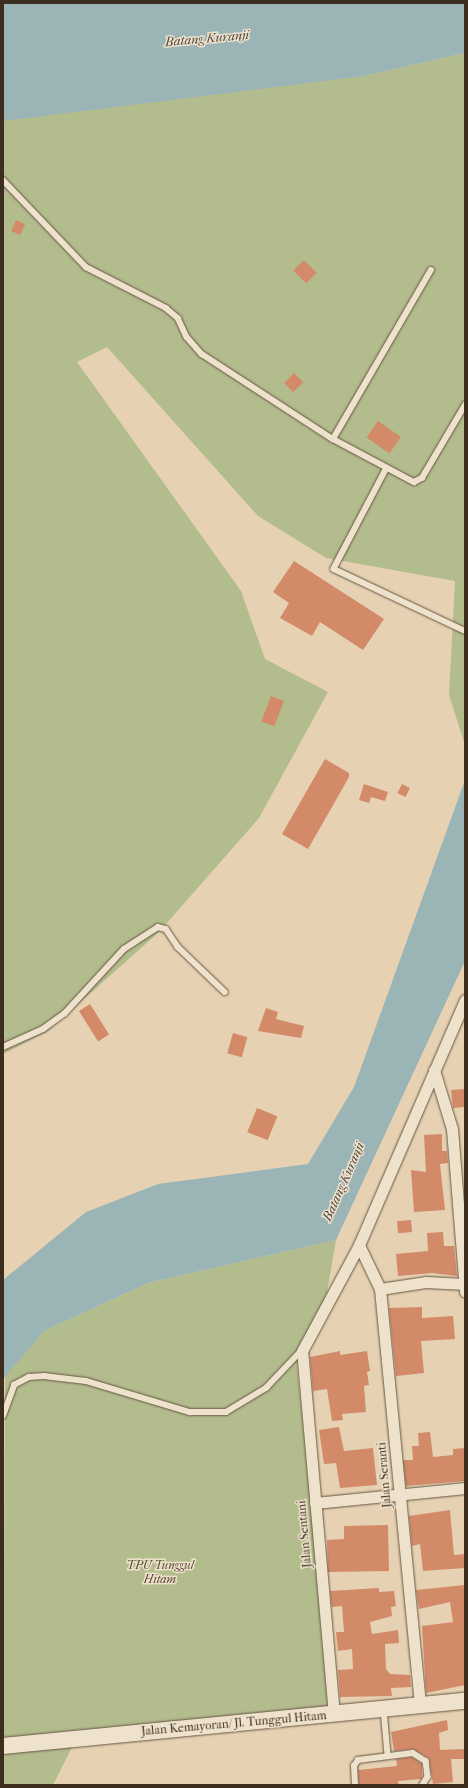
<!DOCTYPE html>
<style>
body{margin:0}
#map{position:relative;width:468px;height:1788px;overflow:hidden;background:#e6d2b2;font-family:"IM FELL French Canon",serif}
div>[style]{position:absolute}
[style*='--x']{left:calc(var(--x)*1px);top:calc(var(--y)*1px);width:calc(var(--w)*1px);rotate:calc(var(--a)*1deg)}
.green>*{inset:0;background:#b3bc8d}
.water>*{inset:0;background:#9bb5b7}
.building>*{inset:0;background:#d28a69;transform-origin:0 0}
.roads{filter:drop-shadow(0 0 1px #665643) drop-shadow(0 0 1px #665643)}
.lane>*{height:5.5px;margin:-2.75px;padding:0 2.75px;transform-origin:2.75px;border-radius:2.75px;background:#efe2cd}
.street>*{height:11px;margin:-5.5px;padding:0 5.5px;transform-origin:5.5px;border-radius:5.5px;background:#efe2cd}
.secondary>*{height:16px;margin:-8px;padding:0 8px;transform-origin:8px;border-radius:8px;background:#efe2cd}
span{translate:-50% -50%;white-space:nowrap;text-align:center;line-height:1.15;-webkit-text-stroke:3px #efe2cd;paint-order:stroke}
.street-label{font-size:12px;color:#3c2d1e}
.park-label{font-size:12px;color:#544a34;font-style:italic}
.water-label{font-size:13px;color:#4f483d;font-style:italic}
.frame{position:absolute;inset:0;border:4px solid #3c2d1e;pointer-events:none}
</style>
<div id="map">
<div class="green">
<div style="clip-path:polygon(465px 53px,465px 745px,449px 695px,455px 581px,326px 558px,258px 516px,107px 347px,77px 362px,241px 591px,265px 659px,328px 692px,259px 818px,159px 932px,47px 1032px,3px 1054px,3px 108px,364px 76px)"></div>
<div style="clip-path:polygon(336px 1240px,327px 1293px,296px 1358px,334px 1713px,75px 1741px,53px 1785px,3px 1785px,5px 1374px,44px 1331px,148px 1283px)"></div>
</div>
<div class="water">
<div style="clip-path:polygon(3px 3px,465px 3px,465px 53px,364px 76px,3px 121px)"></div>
<div style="clip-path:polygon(465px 780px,465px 961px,336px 1240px,148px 1283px,44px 1331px,3px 1379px,3px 1280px,86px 1212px,158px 1184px,308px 1164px,354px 1087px)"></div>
</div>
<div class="building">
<div style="left:16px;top:220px;width:10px;height:12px;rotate:24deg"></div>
<div style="left:304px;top:260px;width:18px;height:15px;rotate:45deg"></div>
<div style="left:294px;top:373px;width:13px;height:14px;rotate:45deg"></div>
<div style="left:378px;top:421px;width:28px;height:20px;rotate:35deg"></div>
<div style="clip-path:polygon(294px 561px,384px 619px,363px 650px,320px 622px,312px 636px,280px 618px,289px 603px,273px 592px)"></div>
<div style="left:271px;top:696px;width:14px;height:27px;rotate:21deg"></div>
<div style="clip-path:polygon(325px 759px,349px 773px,349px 777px,308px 849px,282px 834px)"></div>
<div style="clip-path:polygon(364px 784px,388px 792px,385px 801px,371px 797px,369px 803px,359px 800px)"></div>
<div style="left:402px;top:784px;width:9px;height:10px;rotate:27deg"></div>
<div style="left:90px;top:1004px;width:36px;height:13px;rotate:58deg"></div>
<div style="clip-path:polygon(266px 1008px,278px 1012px,276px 1019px,304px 1026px,301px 1038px,258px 1031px)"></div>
<div style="left:233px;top:1033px;width:15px;height:21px;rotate:16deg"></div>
<div style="clip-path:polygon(465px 1089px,465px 1107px,453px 1108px,451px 1090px)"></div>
<div style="left:257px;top:1108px;width:22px;height:26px;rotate:22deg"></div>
<div style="clip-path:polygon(442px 1134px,442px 1151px,447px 1151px,448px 1163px,440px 1164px,445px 1210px,414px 1212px,411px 1170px,426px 1172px,424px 1135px)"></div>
<div style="left:411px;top:1220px;width:12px;height:14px;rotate:85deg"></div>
<div style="clip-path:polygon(443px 1232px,444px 1246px,454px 1246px,457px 1276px,432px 1273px,398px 1276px,396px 1254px,428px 1251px,427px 1233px)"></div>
<div style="clip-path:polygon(422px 1307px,422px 1318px,453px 1316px,455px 1339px,421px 1341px,424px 1373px,396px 1376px,389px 1308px)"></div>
<div style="clip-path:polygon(340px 1351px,340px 1355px,367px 1351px,370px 1371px,367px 1372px,369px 1385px,364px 1386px,366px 1412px,342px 1414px,343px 1420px,332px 1421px,327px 1389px,313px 1391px,310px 1357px)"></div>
<div style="clip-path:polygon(339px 1427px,344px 1451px,373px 1448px,377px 1485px,340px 1488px,336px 1463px,324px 1464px,319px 1430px)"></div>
<div style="clip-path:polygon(430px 1432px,433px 1457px,453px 1455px,453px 1449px,465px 1448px,465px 1481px,406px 1486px,403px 1460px,413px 1460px,412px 1446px,419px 1446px,418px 1433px)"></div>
<div style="clip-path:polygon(450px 1510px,454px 1555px,465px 1554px,465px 1568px,423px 1571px,420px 1544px,412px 1546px,409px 1516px)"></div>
<div style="clip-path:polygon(388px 1525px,389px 1571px,328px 1572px,327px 1540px,344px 1539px,344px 1526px)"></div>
<div style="clip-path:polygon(465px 1585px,465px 1685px,426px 1693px,422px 1626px,453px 1622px,450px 1602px,419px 1609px,416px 1590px)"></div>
<div style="clip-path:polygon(379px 1588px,379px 1592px,394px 1591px,396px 1606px,391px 1607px,392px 1616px,370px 1622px,372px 1634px,398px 1630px,399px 1643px,385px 1644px,386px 1669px,390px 1674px,410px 1675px,411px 1687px,391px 1688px,392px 1696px,340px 1697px,338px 1670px,353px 1669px,352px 1649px,338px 1651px,336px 1632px,344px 1632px,342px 1606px,332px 1607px,330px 1591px)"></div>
<div style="clip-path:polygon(447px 1720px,448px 1730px,439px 1733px,440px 1750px,465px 1749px,465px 1759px,451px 1759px,453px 1782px,433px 1784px,429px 1758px,413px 1749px,394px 1751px,391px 1732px)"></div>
<div style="clip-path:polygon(412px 1757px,422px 1764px,422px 1779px,398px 1781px,399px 1785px,359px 1785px,358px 1770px,397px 1766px,396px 1759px)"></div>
</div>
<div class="roads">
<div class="lane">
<div style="--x:3;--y:180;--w:120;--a:46.3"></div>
<div style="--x:86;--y:267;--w:90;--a:27.1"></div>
<div style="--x:166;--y:308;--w:16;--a:40"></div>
<div style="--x:178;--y:318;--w:21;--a:65"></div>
<div style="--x:187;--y:337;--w:23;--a:49"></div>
<div style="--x:202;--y:354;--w:156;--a:33"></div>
<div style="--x:333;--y:439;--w:92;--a:28"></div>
<div style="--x:414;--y:482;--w:9;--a:-27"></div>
<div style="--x:422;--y:478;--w:85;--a:-59.5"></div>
<div style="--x:333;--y:439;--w:195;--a:-59.9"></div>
<div style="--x:387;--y:468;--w:114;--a:117.7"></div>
<div style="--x:334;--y:569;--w:145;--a:25.3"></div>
<div style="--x:3;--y:1047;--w:44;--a:-24.2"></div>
<div style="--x:43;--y:1029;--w:26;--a:-36"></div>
<div style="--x:64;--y:1014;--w:88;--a:-47.3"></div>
<div style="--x:124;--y:949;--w:40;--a:-32.9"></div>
<div style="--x:158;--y:927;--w:8;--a:14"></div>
<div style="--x:166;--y:929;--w:22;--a:56"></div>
<div style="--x:178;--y:947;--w:65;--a:43.8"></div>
<div style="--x:3;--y:1416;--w:33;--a:-70"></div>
<div style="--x:14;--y:1385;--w:17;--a:-28"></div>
<div style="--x:29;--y:1377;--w:15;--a:-4"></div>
<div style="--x:44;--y:1376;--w:42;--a:6.8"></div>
<div style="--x:86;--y:1381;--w:109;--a:16.6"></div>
<div style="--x:190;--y:1412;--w:36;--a:0"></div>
<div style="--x:226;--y:1412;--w:47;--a:-31"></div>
<div style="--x:266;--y:1388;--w:51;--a:-46.6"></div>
<div style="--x:384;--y:1710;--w:45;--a:84.9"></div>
<div style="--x:355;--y:1785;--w:19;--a:-93"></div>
<div style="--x:354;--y:1766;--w:7;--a:-56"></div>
<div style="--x:358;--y:1760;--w:55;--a:-7.3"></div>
<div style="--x:413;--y:1753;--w:15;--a:32"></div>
<div style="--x:426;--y:1761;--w:16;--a:83"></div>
<div style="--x:428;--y:1777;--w:9;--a:122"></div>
</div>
<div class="street">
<div style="--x:434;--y:1070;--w:62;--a:73"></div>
<div style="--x:452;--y:1129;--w:163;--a:85.4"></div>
<div style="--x:359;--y:1245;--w:49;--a:64.5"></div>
<div style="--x:380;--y:1289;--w:419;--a:84.5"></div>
<div style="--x:380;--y:1289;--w:47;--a:-8.7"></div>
<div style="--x:426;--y:1282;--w:39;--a:3"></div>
<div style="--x:315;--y:1503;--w:151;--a:-5.7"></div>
<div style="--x:334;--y:1715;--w:365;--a:-95"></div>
<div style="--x:302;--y:1351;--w:120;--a:-61.7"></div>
<div style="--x:359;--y:1245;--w:267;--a:-66.6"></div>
</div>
<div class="secondary">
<div style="--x:3;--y:1746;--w:464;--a:-5.6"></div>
</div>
</div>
<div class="street-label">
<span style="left:385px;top:1475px;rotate:-95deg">Jalan Seranti</span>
<span style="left:305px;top:1534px;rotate:-95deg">Jalan Sentani</span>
<span style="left:234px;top:1724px;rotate:-5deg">Jalan Kemayoran/ Jl. Tunggul Hitam</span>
</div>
<div class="park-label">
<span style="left:160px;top:1573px">TPU Tunggul<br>Hitam</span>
</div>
<div class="water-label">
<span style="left:207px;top:39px;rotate:-5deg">Batang Kuranji</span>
<span style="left:344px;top:1182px;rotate:-66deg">Batang Kuranji</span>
</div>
<div class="frame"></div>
</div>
